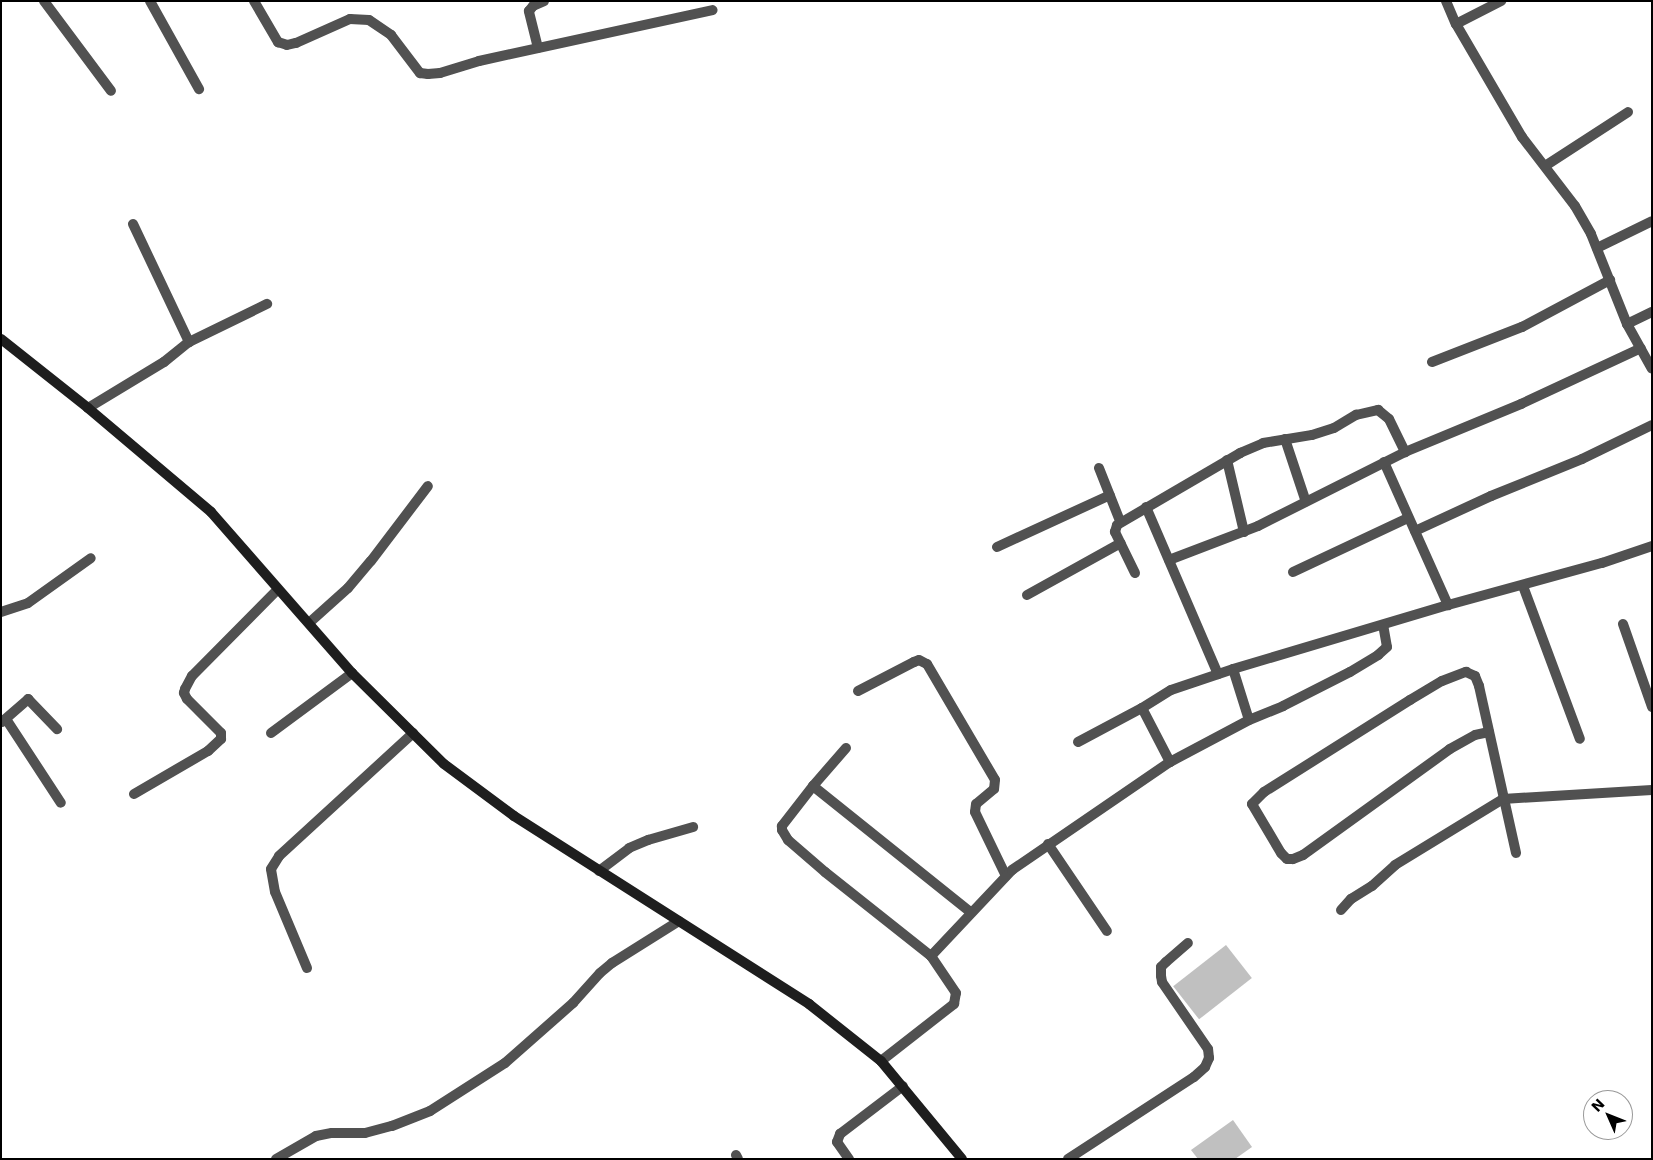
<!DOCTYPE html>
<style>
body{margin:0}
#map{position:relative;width:1653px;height:1160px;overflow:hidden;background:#fff;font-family:"DejaVu Sans",sans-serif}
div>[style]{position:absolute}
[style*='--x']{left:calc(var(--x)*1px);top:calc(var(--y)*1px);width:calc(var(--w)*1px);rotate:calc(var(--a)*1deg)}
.building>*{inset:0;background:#c0c0c0;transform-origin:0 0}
.street>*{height:10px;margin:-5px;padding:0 5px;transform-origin:5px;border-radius:5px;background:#515151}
.secondary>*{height:10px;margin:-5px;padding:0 5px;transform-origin:5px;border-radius:5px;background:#1e1e1e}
span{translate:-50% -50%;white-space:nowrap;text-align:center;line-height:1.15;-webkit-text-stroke:4px #fff;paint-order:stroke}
.frame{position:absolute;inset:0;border:2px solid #000;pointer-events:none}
.north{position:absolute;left:1583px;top:1090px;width:50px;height:50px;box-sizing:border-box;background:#fff;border:1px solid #999;border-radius:50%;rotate:314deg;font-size:14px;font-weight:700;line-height:20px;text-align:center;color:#000}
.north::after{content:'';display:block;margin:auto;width:18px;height:22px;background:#000;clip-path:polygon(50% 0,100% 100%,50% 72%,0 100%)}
</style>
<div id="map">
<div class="building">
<div style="left:1226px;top:945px;width:42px;height:67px;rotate:52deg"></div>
<div style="clip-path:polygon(1233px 1120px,1252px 1147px,1235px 1159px,1198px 1159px,1191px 1150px)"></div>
</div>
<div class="street">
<div style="--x:44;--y:1;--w:112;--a:53.3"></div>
<div style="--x:150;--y:1;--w:101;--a:60.9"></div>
<div style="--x:254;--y:1;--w:48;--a:59.7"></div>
<div style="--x:278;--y:42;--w:9;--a:18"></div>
<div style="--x:287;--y:45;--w:9;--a:-13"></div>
<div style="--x:296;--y:43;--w:59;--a:-24"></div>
<div style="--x:350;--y:19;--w:19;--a:3"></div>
<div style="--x:369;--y:20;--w:27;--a:34"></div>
<div style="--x:391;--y:35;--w:48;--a:52.7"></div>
<div style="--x:420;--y:73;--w:8;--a:7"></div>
<div style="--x:428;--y:74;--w:12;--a:-5"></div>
<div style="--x:440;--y:73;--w:41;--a:-17.1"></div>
<div style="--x:479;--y:61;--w:239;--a:-12.3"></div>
<div style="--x:1446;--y:1;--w:25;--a:67"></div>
<div style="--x:1456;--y:24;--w:131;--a:59.7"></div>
<div style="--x:1522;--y:137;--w:87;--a:52.5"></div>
<div style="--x:1575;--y:206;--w:32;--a:60"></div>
<div style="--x:1591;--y:234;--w:97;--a:68.2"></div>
<div style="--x:1627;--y:324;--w:51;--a:60.9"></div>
<div style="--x:1456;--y:24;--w:51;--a:-27.1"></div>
<div style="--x:538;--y:48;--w:38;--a:-104"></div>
<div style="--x:529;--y:11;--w:6;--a:-51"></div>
<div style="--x:533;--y:6;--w:12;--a:-24"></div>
<div style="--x:1545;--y:166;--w:99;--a:-33"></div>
<div style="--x:133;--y:224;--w:131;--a:64.6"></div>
<div style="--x:1597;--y:248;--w:61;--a:-26.1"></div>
<div style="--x:1627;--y:324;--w:28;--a:-26"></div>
<div style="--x:1432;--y:362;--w:97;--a:-21.3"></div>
<div style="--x:1522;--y:327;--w:100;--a:-28.1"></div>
<div style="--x:88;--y:408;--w:89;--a:-31.2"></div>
<div style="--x:164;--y:362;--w:32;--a:-39"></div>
<div style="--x:189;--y:342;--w:87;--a:-26"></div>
<div style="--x:1285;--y:439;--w:66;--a:71.6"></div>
<div style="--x:1227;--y:460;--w:74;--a:76.7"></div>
<div style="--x:1384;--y:462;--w:157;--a:65.9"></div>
<div style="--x:1099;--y:468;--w:57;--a:68.4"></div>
<div style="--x:1146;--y:507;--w:182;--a:66.7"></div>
<div style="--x:1415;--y:531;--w:84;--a:-24.7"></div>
<div style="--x:1491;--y:496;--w:98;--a:-22.1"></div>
<div style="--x:1582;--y:459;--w:78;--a:-25.9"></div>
<div style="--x:997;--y:547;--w:124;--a:-24.7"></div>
<div style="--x:1169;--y:560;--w:95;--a:-20.9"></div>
<div style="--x:1258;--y:526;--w:165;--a:-26.7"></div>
<div style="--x:1405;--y:452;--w:126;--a:-22.5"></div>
<div style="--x:1521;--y:404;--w:132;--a:-25"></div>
<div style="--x:1293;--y:572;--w:127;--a:-25.2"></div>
<div style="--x:1135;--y:573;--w:46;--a:-116"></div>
<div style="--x:1115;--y:532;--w:7;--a:-74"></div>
<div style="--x:1117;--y:525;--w:143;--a:-30.3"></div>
<div style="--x:1240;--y:453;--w:25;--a:-23"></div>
<div style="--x:1263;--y:443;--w:50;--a:-9.3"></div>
<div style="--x:1312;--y:435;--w:23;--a:-18"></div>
<div style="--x:1334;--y:428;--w:26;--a:-31"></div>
<div style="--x:1356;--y:415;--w:23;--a:-13"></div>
<div style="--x:1378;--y:410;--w:14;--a:39"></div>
<div style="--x:1389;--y:419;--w:37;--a:64"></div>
<div style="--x:1523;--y:586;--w:163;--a:69.6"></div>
<div style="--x:1027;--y:595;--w:107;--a:-29"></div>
<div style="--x:1;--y:612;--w:28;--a:-18"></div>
<div style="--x:28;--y:603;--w:77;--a:-35.5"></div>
<div style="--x:309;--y:623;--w:52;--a:-41.9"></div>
<div style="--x:348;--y:588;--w:35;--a:-50"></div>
<div style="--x:371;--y:561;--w:94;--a:-52.8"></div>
<div style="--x:1623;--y:624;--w:88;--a:70.7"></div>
<div style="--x:1233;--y:669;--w:53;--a:72.6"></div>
<div style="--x:858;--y:691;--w:63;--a:-27.4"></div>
<div style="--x:914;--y:662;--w:5;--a:-22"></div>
<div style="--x:919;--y:660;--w:9;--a:27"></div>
<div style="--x:927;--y:664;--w:134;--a:59.6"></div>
<div style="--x:995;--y:780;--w:9;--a:96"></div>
<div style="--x:994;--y:789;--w:23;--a:140"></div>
<div style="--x:976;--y:804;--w:8;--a:97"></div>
<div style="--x:975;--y:812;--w:71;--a:64.2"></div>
<div style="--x:1142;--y:708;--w:34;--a:-32"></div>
<div style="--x:1171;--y:690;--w:65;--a:-18.7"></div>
<div style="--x:1233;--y:669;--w:224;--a:-16.6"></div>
<div style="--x:1448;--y:605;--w:160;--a:-15.3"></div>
<div style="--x:1602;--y:563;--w:53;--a:-18.8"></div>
<div style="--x:6;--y:719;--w:100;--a:56.8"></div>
<div style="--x:2;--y:722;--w:35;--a:-41"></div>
<div style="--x:28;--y:699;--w:42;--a:46"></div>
<div style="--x:1489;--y:732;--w:14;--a:168"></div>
<div style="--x:1475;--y:735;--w:29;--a:151"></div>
<div style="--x:1450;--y:749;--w:181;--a:144.2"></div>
<div style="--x:1303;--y:855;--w:11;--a:158"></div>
<div style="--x:1293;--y:859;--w:6;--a:180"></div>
<div style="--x:1287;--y:859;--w:8;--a:-135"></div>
<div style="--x:1281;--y:853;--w:57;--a:-120.6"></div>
<div style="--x:1252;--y:804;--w:17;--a:-45"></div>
<div style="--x:1264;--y:792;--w:173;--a:-32.2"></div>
<div style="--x:1410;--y:700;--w:37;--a:-31"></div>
<div style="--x:1442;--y:681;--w:26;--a:-21"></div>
<div style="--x:1466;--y:672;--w:10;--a:24"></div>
<div style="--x:1475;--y:676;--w:11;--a:68"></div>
<div style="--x:1479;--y:686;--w:171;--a:77.5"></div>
<div style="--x:271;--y:733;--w:101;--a:-36.5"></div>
<div style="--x:1078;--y:742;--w:72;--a:-28"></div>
<div style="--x:1142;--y:708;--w:61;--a:62.6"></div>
<div style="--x:846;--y:748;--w:50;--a:131"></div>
<div style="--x:813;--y:786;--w:51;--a:127.8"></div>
<div style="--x:782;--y:826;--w:4;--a:90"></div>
<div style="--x:782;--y:830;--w:12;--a:59"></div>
<div style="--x:788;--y:840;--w:49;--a:40.9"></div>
<div style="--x:825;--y:872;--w:135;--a:38.4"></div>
<div style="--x:813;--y:786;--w:201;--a:38.7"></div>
<div style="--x:134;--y:794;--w:86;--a:-30.2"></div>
<div style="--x:208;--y:751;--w:18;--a:-43"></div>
<div style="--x:221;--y:739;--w:6;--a:-90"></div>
<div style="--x:221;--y:733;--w:48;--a:-135"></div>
<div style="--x:187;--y:699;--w:7;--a:-117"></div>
<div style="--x:184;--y:693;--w:4;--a:-76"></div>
<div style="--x:185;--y:689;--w:15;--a:-62"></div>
<div style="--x:192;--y:676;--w:121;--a:-45.3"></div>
<div style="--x:1048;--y:844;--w:105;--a:55.9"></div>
<div style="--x:599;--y:871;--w:38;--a:-37"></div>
<div style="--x:629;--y:848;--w:21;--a:-23"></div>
<div style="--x:648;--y:840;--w:47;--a:-16.1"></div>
<div style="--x:1341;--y:910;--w:15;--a:-48"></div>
<div style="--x:1351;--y:899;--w:25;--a:-32"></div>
<div style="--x:1372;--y:886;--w:31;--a:-42"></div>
<div style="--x:1395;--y:865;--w:127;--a:-31.4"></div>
<div style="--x:1503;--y:799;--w:149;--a:-3.5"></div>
<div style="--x:307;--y:968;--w:82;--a:-112.8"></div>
<div style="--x:275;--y:892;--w:23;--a:-100"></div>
<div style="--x:271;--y:869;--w:15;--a:-58"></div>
<div style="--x:279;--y:856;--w:182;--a:-42.5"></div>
<div style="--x:881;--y:1061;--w:93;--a:-38"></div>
<div style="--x:954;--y:1004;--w:11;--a:-80"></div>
<div style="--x:956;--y:993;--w:45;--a:-124"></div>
<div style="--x:931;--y:956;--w:118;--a:-46.7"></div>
<div style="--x:1012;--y:870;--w:191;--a:-34.4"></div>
<div style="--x:1170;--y:762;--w:89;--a:-28"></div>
<div style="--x:1249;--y:720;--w:37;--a:-22"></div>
<div style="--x:1283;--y:706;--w:75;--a:-26.9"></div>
<div style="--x:1350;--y:672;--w:33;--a:-31"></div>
<div style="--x:1378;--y:655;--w:12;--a:-42"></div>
<div style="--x:1387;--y:647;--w:22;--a:-100"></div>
<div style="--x:736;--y:1155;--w:4;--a:63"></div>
<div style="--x:276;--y:1159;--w:46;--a:-29.9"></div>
<div style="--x:316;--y:1136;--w:16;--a:-11"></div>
<div style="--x:332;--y:1133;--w:33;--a:0"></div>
<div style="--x:365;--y:1133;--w:28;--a:-15"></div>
<div style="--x:392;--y:1126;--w:41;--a:-21.5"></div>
<div style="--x:430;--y:1111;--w:89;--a:-32.6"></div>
<div style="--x:505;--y:1063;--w:91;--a:-41.4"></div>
<div style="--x:573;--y:1003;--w:40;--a:-48"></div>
<div style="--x:600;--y:973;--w:16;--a:-40"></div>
<div style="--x:612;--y:963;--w:79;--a:-32.1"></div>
<div style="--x:849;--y:1159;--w:21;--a:-125"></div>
<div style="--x:837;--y:1142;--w:9;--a:-69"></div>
<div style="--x:840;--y:1134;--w:79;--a:-37.3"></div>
<div style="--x:1068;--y:1159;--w:150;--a:-33.1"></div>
<div style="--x:1194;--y:1077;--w:15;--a:-42"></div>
<div style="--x:1205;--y:1067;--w:10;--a:-66"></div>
<div style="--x:1209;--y:1058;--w:9;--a:-96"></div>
<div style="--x:1208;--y:1049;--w:81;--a:-124.5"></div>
<div style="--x:1162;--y:982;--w:6;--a:-99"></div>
<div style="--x:1161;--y:976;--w:9;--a:-90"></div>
<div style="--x:1161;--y:967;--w:7;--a:-45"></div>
<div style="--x:1166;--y:962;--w:29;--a:-41"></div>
</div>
<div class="secondary">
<div style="--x:1;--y:339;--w:111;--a:38.4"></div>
<div style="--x:88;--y:408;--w:161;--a:40.2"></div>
<div style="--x:211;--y:512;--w:214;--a:48.8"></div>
<div style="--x:352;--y:673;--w:129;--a:44.7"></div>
<div style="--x:444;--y:764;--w:87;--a:36.6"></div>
<div style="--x:514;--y:816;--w:350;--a:32.5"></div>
<div style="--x:809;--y:1004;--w:92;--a:38.4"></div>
<div style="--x:881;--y:1061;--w:127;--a:50.4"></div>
</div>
<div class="frame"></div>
<div class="north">N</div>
</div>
